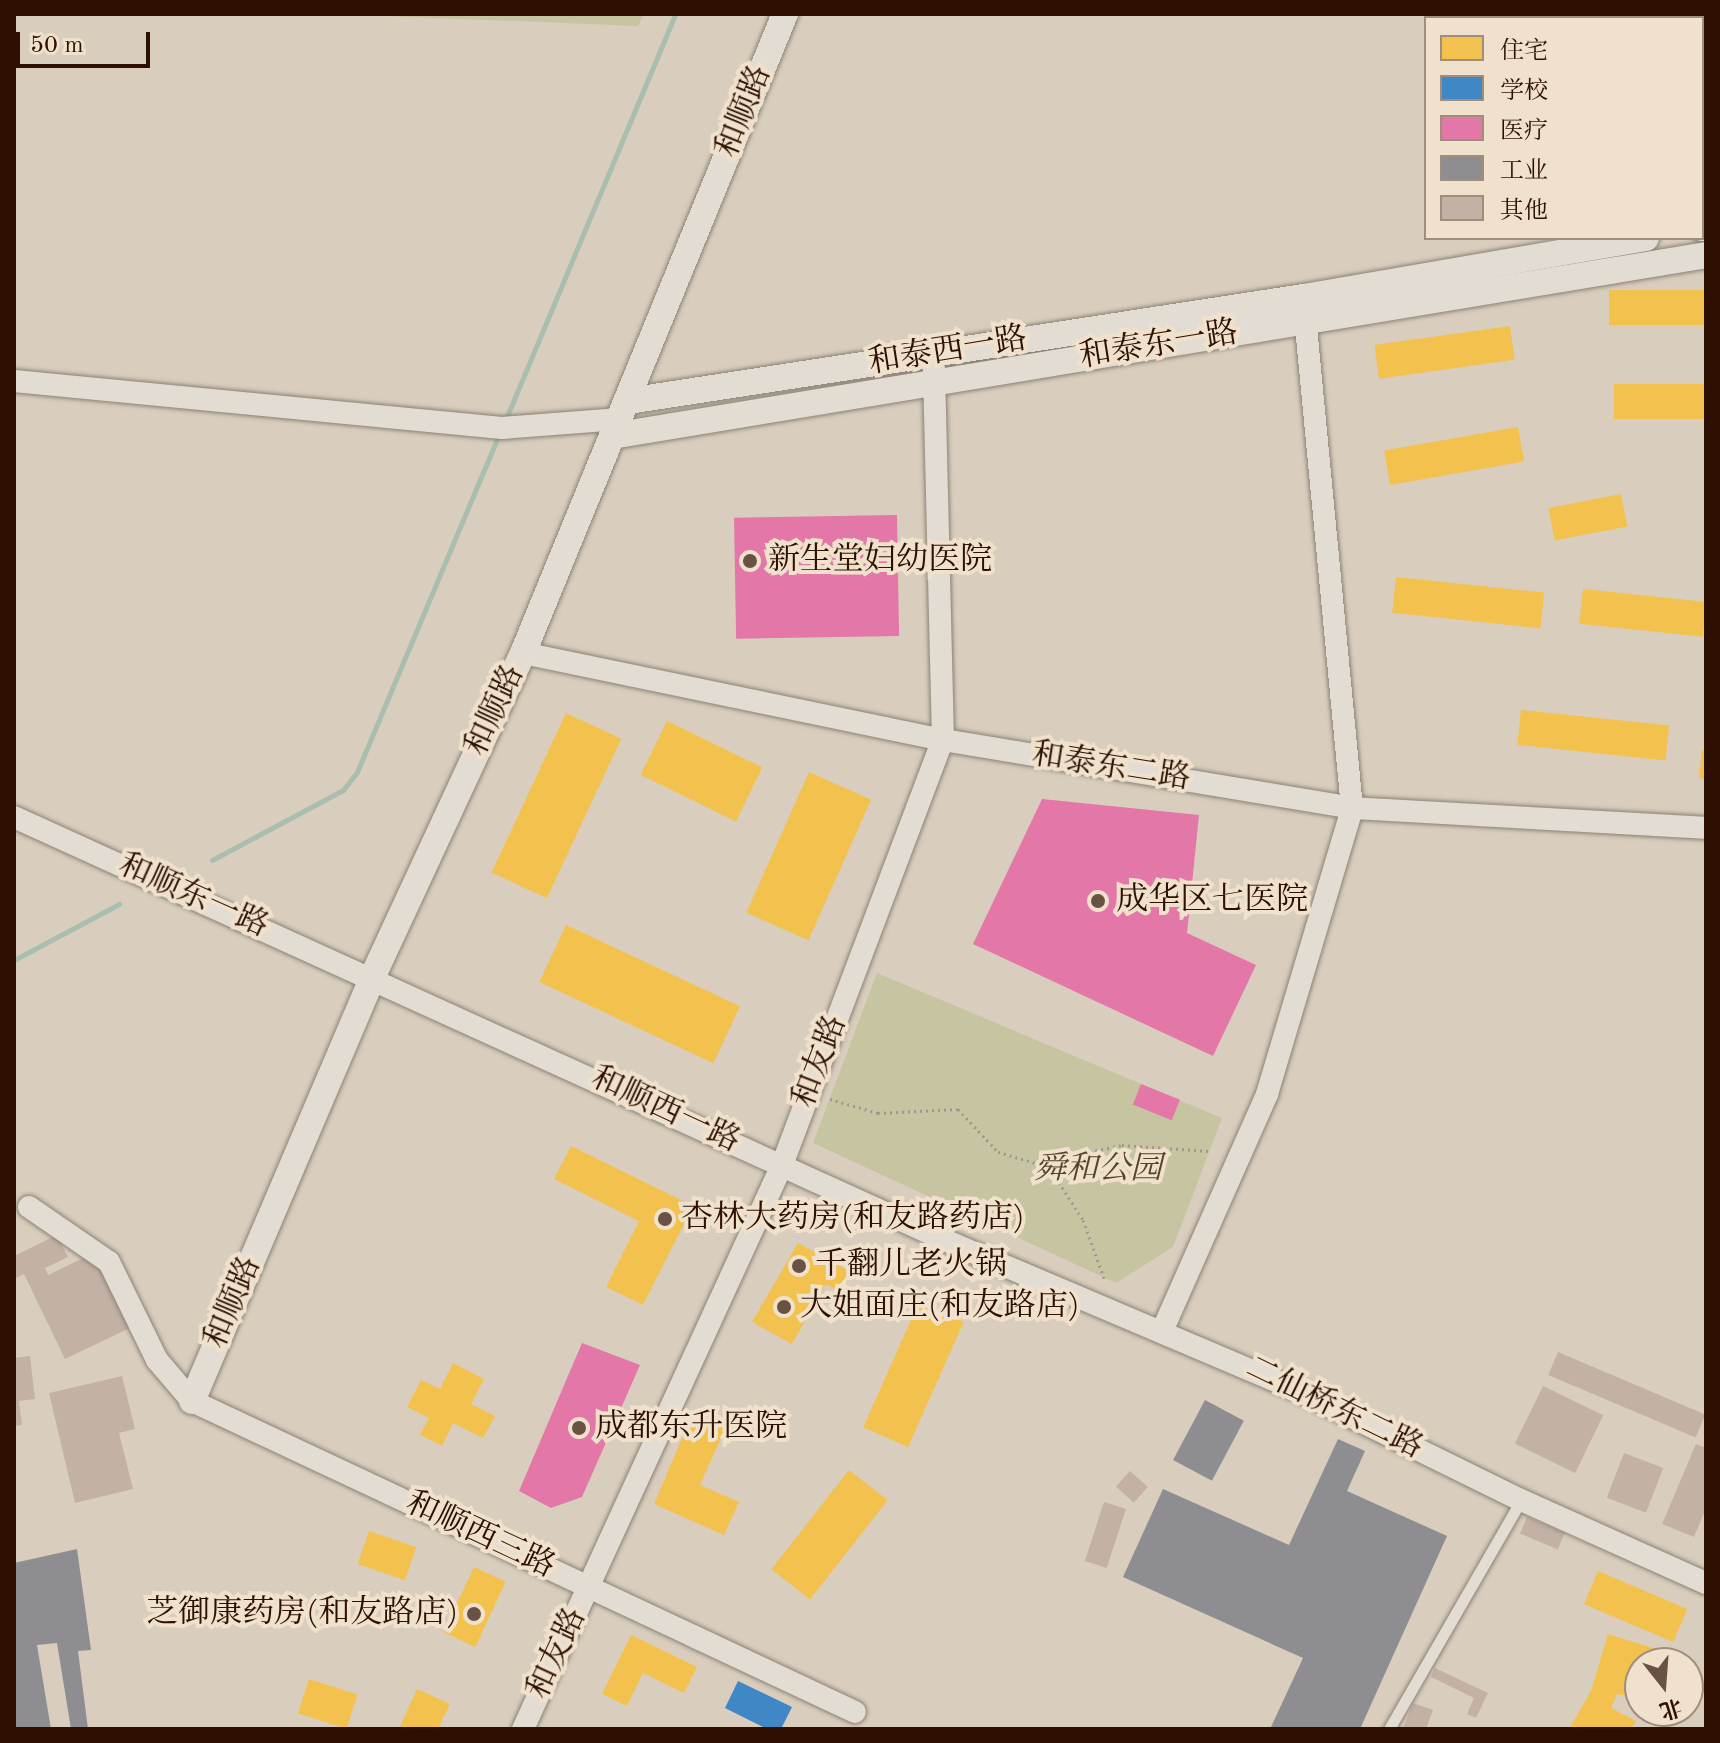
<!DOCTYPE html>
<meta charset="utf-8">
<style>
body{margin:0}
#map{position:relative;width:1720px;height:1743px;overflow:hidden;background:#d9cebd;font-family:"Old Standard TT","Noto Serif SC",serif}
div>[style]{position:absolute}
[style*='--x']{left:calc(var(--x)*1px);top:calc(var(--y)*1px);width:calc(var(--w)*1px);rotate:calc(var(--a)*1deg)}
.green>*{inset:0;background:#c6c4a1}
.homes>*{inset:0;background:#f2c14e;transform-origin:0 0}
.schools>*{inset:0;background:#3f88c5}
.health>*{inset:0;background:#e377a8;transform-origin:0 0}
.industry>*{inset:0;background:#8d8d92;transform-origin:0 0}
.stream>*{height:5px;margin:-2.5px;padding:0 2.5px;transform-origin:2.5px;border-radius:2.5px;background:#aabeb0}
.building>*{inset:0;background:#c4b1a5;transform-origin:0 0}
.path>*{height:3px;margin-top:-1.5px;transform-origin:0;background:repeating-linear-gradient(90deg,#9f988f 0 2px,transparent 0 6px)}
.roads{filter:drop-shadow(0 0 2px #8b8276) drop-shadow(0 0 2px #8b8276)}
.service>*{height:11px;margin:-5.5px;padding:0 5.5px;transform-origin:5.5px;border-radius:5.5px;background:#e2dcd3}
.minor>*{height:22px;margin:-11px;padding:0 11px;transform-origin:11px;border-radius:11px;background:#e2dcd3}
.tertiary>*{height:26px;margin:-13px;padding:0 13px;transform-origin:13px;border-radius:13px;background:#e2dcd3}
.dots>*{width:22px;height:22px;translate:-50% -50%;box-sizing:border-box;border:4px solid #efe1cc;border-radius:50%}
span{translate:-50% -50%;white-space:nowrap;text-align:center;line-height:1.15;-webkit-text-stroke:8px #efe1cc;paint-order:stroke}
.street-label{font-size:32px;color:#2d1001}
.poi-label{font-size:32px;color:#2d1001}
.left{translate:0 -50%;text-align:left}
.right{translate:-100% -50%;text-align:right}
.park-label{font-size:32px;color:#56432a;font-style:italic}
.frame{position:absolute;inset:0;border:16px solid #2d1001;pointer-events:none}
.legend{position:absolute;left:1424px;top:16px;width:280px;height:224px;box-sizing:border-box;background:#efe1cc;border:2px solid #a18d7b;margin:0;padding:10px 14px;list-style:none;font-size:24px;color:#2d1001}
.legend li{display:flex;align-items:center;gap:16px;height:40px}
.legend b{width:40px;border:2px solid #a18d7b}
.north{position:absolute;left:1624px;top:1647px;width:80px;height:80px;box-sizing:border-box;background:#efe1cc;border:2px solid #a18d7b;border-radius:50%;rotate:163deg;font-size:22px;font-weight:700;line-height:32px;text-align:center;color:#2d1001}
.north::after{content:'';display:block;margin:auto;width:28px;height:36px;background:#695243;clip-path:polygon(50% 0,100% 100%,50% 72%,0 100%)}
.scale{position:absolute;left:16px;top:32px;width:134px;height:36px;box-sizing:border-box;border:4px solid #2d1001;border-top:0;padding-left:10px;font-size:24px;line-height:28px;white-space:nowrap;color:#2d1001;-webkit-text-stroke:6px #efe1cc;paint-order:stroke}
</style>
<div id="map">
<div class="green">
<div style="clip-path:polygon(334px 14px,644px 14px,638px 26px)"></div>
<div style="clip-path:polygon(877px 973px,1222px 1118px,1173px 1247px,1116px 1283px,813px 1143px)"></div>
</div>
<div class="homes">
<div style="left:1706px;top:290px;width:35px;height:97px;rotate:90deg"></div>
<div style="left:1510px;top:326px;width:34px;height:137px;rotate:82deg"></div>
<div style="left:1706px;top:384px;width:35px;height:92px;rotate:90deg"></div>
<div style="left:1518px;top:427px;width:35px;height:136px;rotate:80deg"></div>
<div style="left:1621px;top:494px;width:33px;height:74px;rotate:79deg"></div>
<div style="left:1396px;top:577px;width:149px;height:36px;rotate:6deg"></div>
<div style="left:1583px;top:589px;width:124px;height:35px;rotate:6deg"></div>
<div style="left:1521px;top:710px;width:149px;height:35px;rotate:6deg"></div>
<div style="left:566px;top:713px;width:61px;height:176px;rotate:25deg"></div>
<div style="left:667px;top:721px;width:106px;height:60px;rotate:26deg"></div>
<div style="clip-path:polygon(1702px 750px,1706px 751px,1706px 779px,1699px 778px)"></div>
<div style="left:809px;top:772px;width:68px;height:154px;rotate:24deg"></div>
<div style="left:566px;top:925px;width:192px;height:63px;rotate:25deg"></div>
<div style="clip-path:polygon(571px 1146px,693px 1206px,643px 1305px,606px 1287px,639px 1221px,554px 1179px)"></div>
<div style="clip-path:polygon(798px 1243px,849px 1271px,838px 1291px,826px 1284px,792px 1344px,752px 1322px)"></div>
<div style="left:919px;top:1302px;width:49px;height:137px;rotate:24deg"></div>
<div style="clip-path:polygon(453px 1363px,484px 1379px,471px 1404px,495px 1416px,483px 1438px,453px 1423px,442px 1446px,420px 1435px,429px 1418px,407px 1407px,421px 1380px,440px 1389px)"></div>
<div style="clip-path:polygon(694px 1410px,727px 1424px,700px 1485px,739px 1502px,724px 1535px,654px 1504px)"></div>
<div style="left:849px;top:1470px;width:49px;height:126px;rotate:38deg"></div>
<div style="left:369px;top:1531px;width:50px;height:35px;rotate:19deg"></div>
<div style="left:474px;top:1567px;width:35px;height:72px;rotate:25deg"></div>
<div style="left:1598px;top:1571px;width:97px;height:36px;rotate:23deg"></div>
<div style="clip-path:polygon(1608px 1634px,1656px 1649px,1654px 1663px,1640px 1663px,1640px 1698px,1617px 1694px,1611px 1708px,1636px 1721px,1631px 1729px,1569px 1729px,1591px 1691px)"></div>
<div style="clip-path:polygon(631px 1635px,697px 1667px,684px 1693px,643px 1673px,627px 1706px,602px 1694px)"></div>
<div style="left:309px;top:1679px;width:51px;height:36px;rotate:18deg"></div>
<div style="clip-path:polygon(417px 1689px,450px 1704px,438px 1729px,399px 1729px)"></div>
</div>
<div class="schools">
<div style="clip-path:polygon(738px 1681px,792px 1707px,781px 1729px,767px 1729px,725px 1708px)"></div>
</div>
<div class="health">
<div style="left:897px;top:515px;width:121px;height:163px;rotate:89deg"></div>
<div style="clip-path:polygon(1042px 799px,1199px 815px,1187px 933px,1256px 965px,1213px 1056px,973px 944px)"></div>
<div style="left:1141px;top:1084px;width:42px;height:22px;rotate:22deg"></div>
<div style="clip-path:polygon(582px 1343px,640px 1365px,582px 1497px,551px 1508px,519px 1491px)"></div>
</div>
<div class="industry">
<div style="left:1205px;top:1400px;width:44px;height:68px;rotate:28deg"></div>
<div style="clip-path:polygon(1338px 1439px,1365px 1451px,1347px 1491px,1447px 1536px,1360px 1729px,1275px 1729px,1271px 1727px,1303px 1658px,1123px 1577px,1163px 1489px,1289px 1545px)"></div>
<div style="clip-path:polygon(77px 1549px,91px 1650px,78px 1651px,88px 1729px,71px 1729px,57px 1643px,37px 1645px,51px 1729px,14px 1729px,14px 1563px)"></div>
</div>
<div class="stream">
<div style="--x:505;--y:421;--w:441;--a:-67.3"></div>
<div style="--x:212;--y:860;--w:149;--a:-28.1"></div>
<div style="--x:343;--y:790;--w:23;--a:-52"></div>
<div style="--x:357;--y:772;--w:367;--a:-67.2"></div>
<div style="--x:14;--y:960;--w:119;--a:-28.1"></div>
</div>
<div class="building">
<div style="clip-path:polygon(57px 1235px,68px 1257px,45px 1268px,48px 1275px,94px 1253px,130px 1328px,65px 1359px,24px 1274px,14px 1279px,14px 1256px)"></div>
<div style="left:1558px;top:1352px;width:160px;height:25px;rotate:23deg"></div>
<div style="clip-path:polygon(30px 1356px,35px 1399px,19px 1401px,22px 1425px,14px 1426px,14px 1358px)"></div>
<div style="clip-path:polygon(122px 1376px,135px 1429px,119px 1433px,133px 1489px,75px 1503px,49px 1393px)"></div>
<div style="left:1543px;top:1386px;width:67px;height:64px;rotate:26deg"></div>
<div style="clip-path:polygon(1696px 1444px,1706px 1448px,1706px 1508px,1694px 1537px,1662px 1524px)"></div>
<div style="left:1624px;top:1453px;width:42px;height:48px;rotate:21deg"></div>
<div style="left:1130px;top:1471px;width:24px;height:21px;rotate:42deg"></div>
<div style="left:1104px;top:1502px;width:23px;height:62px;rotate:18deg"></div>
<div style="left:1527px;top:1517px;width:41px;height:18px;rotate:23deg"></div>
<div style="clip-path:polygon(1435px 1668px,1488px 1693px,1476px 1718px,1467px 1714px,1474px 1698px,1431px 1677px)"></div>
<div style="clip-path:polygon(1413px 1703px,1433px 1710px,1426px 1729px,1403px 1729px)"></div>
</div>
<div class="path">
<div style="--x:830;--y:1099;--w:50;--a:16.3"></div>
<div style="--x:878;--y:1113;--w:80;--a:-2.9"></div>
<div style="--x:958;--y:1109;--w:59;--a:47.1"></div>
<div style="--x:998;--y:1152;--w:53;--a:16.4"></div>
<div style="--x:1049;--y:1167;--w:63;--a:57.3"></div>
<div style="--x:1083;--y:1220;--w:62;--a:70.1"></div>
<div style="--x:1049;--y:1166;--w:19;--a:-28"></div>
<div style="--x:1066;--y:1157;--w:57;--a:-12.1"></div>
<div style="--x:1122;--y:1145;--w:87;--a:3.9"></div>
</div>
<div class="roads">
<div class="service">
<div style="--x:1389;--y:1729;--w:264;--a:-60"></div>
</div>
<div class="minor">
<div style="--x:14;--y:381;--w:490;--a:5.5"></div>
<div style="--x:502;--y:428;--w:118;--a:-4.4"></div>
<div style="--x:523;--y:653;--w:429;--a:11.7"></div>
<div style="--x:943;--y:740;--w:415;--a:9.4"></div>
<div style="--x:1352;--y:808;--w:355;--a:3.2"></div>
<div style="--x:14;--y:817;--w:1037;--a:24.44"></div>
<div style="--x:958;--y:1246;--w:366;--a:23"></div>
<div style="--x:1295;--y:1389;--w:252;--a:26.2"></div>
<div style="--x:1521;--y:1500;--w:203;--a:24.2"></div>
<div style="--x:29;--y:1207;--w:97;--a:34.5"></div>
<div style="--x:109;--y:1262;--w:109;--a:63.9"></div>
<div style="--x:157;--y:1360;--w:54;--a:49.5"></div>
<div style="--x:192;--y:1401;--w:732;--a:25.13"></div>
<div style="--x:1163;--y:1329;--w:257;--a:-66.1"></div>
<div style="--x:1267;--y:1094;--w:298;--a:-73.4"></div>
<div style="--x:1352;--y:808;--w:504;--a:-95.46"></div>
<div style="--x:523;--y:1729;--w:621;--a:-65.33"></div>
<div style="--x:782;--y:1165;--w:454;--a:-69.3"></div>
<div style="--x:943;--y:740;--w:372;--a:-91.4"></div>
</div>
<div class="tertiary">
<div style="--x:1702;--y:228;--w:4;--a:0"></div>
<div style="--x:628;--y:401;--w:684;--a:-8.75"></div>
<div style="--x:1304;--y:297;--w:347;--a:-9.8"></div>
<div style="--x:612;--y:436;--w:1109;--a:-9.39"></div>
<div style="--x:192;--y:1401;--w:460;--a:-66.9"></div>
<div style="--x:372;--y:978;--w:358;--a:-65.1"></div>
<div style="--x:523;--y:653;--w:691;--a:-67.71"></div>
</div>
</div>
<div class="dots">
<div style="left:750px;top:561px;background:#695243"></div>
<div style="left:1098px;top:901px;background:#695243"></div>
<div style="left:665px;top:1219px;background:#695243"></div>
<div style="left:799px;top:1266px;background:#695243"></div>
<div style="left:784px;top:1307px;background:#695243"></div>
<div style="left:579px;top:1428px;background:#695243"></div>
<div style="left:474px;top:1614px;background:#695243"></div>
</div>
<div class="street-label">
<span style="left:745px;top:112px;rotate:-68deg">和顺路</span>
<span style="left:1159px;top:346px;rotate:-9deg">和泰东一路</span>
<span style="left:948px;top:352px;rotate:-9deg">和泰西一路</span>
<span style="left:496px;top:711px;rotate:-65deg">和顺路</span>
<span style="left:1111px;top:768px;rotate:9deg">和泰东二路</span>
<span style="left:193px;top:897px;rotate:24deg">和顺东一路</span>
<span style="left:821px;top:1062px;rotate:-69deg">和友路</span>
<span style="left:665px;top:1111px;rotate:25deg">和顺西一路</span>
<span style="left:234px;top:1303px;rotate:-67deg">和顺路</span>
<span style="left:1334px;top:1409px;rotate:26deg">二仙桥东二路</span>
<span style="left:480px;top:1536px;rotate:25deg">和顺西三路</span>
<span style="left:558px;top:1654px;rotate:-65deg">和友路</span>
</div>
<div class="poi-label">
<span class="left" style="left:768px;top:561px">新生堂妇幼医院</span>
<span class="left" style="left:1116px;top:901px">成华区七医院</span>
<span class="left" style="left:681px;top:1219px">杏林大药房(和友路药店)</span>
<span class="left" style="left:815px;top:1266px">千翻儿老火锅</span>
<span class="left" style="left:800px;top:1307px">大姐面庄(和友路店)</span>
<span class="left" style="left:595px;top:1428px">成都东升医院</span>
<span class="right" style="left:458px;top:1614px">芝御康药房(和友路店)</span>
</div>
<div class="park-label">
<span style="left:1098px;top:1170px">舜和公园</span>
</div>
<div class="frame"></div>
<ul class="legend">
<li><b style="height:22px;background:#f2c14e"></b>住宅</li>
<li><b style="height:22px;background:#3f88c5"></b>学校</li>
<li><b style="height:22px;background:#e377a8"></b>医疗</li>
<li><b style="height:22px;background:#8d8d92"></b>工业</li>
<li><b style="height:22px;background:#c4b1a5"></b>其他</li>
</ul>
<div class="north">北</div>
<div class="scale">50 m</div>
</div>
